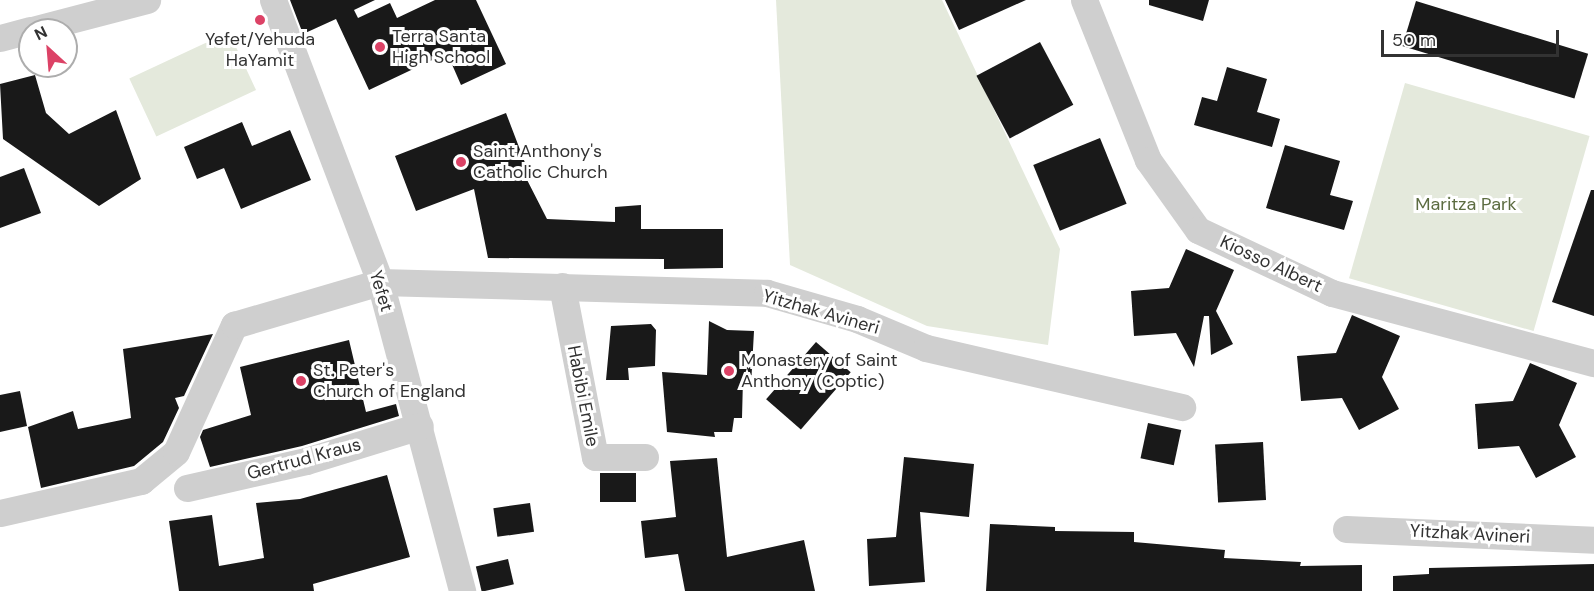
<!DOCTYPE html>
<style>
body{margin:0}
#map{position:relative;width:1594px;height:591px;overflow:hidden;background:#fff;font-family:"DM Sans",sans-serif}
div>[style]{position:absolute}
[style*='--x']{left:calc(var(--x)*1px);top:calc(var(--y)*1px);width:calc(var(--w)*1px);rotate:calc(var(--a)*1deg)}
.green>*{inset:0;background:#e4e9dc;transform-origin:0 0}
.building>*{inset:0;background:#191919;transform-origin:0 0}
.minor>*{height:27px;margin:-13.5px;padding:0 13.5px;transform-origin:13.5px;border-radius:13.5px;background:#cfcfcf}
.dots>*{width:16px;height:16px;translate:-50% -50%;box-sizing:border-box;border:3px solid #fff;border-radius:50%}
span{translate:-50% -50%;white-space:nowrap;text-align:center;line-height:1.15;-webkit-text-stroke:6px #fff;paint-order:stroke}
.poi-label{font-size:18px;color:#323232}
.left{translate:0 -50%;text-align:left}
.park-label{font-size:18px;color:#5c6c41}
.street-label{font-size:18px;color:#323232}
.north{position:absolute;left:18px;top:18px;width:60px;height:60px;box-sizing:border-box;background:#fff;border:2px solid #adadad;border-radius:50%;rotate:334deg;font-size:16px;font-weight:700;line-height:24px;text-align:center;color:#323232}
.north::after{content:'';display:block;margin:auto;width:21px;height:27px;background:#dc4266;clip-path:polygon(50% 0,100% 100%,50% 72%,0 100%)}
.scale{position:absolute;left:1381px;top:30px;width:178px;height:27px;box-sizing:border-box;border:3px solid #323232;border-top:0;padding-left:8px;font-size:18px;line-height:21px;white-space:nowrap;color:#323232;-webkit-text-stroke:4px #fff;paint-order:stroke}
</style>
<div id="map">
<div class="green">
<div style="clip-path:polygon(776px 0,942px 0,1060px 249px,1048px 345px,927px 326px,790px 265px)"></div>
<div style="left:229px;top:32px;width:64px;height:110px;rotate:65deg"></div>
<div style="left:1405px;top:83px;width:192px;height:203px;rotate:16deg"></div>
</div>
<div class="building">
<div style="clip-path:polygon(290px 0,375px 0,354px 10px,358px 18px,390px 3px,397px 18px,435px 0,476px 0,506px 64px,461px 85px,447px 53px,369px 90px,336px 19px,303px 34px)"></div>
<div style="clip-path:polygon(945px 0,1026px 0,959px 30px)"></div>
<div style="clip-path:polygon(1149px 0,1209px 0,1203px 21px,1149px 5px)"></div>
<div style="left:1416px;top:1px;width:180px;height:47px;rotate:17deg"></div>
<div style="left:1040px;top:42px;width:71px;height:72px;rotate:62deg"></div>
<div style="clip-path:polygon(1227px 67px,1267px 79px,1257px 112px,1280px 119px,1272px 147px,1194px 125px,1202px 97px,1217px 101px)"></div>
<div style="clip-path:polygon(35px 75px,46px 113px,69px 134px,116px 110px,141px 179px,99px 206px,3px 139px,0 84px)"></div>
<div style="clip-path:polygon(506px 113px,527px 168px,522px 170px,547px 219px,615px 222px,615px 207px,641px 205px,641px 229px,723px 229px,723px 268px,664px 269px,664px 259px,488px 258px,474px 189px,416px 211px,395px 156px)"></div>
<div style="clip-path:polygon(242px 122px,252px 146px,290px 130px,311px 180px,241px 209px,224px 168px,197px 179px,184px 147px)"></div>
<div style="left:1100px;top:138px;width:71px;height:72px;rotate:68deg"></div>
<div style="clip-path:polygon(1285px 145px,1340px 161px,1330px 195px,1353px 201px,1344px 230px,1266px 208px)"></div>
<div style="clip-path:polygon(24px 168px,41px 213px,0 228px,0 177px)"></div>
<div style="clip-path:polygon(1591px 190px,1594px 190px,1594px 316px,1552px 302px)"></div>
<div style="clip-path:polygon(1186px 249px,1234px 270px,1216px 311px,1233px 344px,1211px 355px,1209px 316px,1204px 316px,1194px 367px,1176px 333px,1134px 336px,1131px 291px,1169px 288px)"></div>
<div style="clip-path:polygon(1352px 315px,1400px 336px,1382px 377px,1399px 409px,1359px 430px,1342px 398px,1301px 401px,1297px 356px,1336px 353px)"></div>
<div style="clip-path:polygon(709px 321px,727px 330px,754px 331px,751px 386px,743px 379px,742px 418px,734px 418px,732px 432px,714px 432px,715px 437px,667px 432px,662px 372px,707px 375px)"></div>
<div style="clip-path:polygon(651px 324px,656px 330px,655px 366px,628px 368px,629px 380px,606px 380px,611px 326px)"></div>
<div style="clip-path:polygon(213px 334px,184px 396px,175px 398px,179px 408px,163px 442px,134px 466px,41px 488px,28px 427px,73px 411px,78px 429px,131px 418px,123px 349px)"></div>
<div style="clip-path:polygon(349px 340px,366px 412px,396px 404px,399px 416px,302px 446px,210px 467px,200px 437px,203px 430px,251px 415px,240px 367px)"></div>
<div style="left:816px;top:342px;width:46px;height:76px;rotate:41deg"></div>
<div style="clip-path:polygon(1530px 363px,1577px 383px,1559px 425px,1576px 457px,1536px 478px,1519px 446px,1478px 449px,1475px 404px,1513px 401px)"></div>
<div style="clip-path:polygon(20px 391px,27px 426px,0 432px,0 395px)"></div>
<div style="left:1148px;top:423px;width:34px;height:36px;rotate:12deg"></div>
<div style="left:1263px;top:442px;width:58px;height:48px;rotate:87deg"></div>
<div style="clip-path:polygon(904px 457px,974px 464px,969px 517px,920px 512px,925px 582px,869px 586px,867px 539px,896px 537px)"></div>
<div style="clip-path:polygon(717px 458px,727px 557px,804px 540px,815px 591px,685px 591px,678px 554px,645px 558px,641px 521px,676px 517px,670px 461px)"></div>
<div style="left:600px;top:473px;width:36px;height:29px"></div>
<div style="clip-path:polygon(387px 475px,410px 557px,313px 584px,314px 591px,179px 591px,169px 521px,212px 515px,219px 566px,264px 558px,256px 503px,300px 499px)"></div>
<div style="left:530px;top:503px;width:29px;height:37px;rotate:82deg"></div>
<div style="clip-path:polygon(990px 524px,1055px 527px,1055px 531px,1134px 532px,1134px 542px,1225px 550px,1224px 558px,1301px 562px,1300px 566px,1362px 565px,1362px 591px,986px 591px)"></div>
<div style="left:508px;top:559px;width:26px;height:33px;rotate:77deg"></div>
<div style="clip-path:polygon(1594px 564px,1594px 591px,1393px 591px,1393px 576px,1429px 574px,1429px 568px)"></div>
</div>
<div class="minor">
<div style="--x:273;--y:0;--w:302;--a:69.2"></div>
<div style="--x:380;--y:282;--w:320;--a:75.1"></div>
<div style="--x:1084;--y:0;--w:172;--a:68.2"></div>
<div style="--x:1148;--y:160;--w:86;--a:54.5"></div>
<div style="--x:1198;--y:230;--w:148;--a:25.2"></div>
<div style="--x:1332;--y:293;--w:271;--a:15"></div>
<div style="--x:32;--y:30;--w:119;--a:-14.6"></div>
<div style="--x:0;--y:38;--w:31;--a:-15"></div>
<div style="--x:562;--y:286;--w:174;--a:79.1"></div>
<div style="--x:595;--y:457;--w:50;--a:0"></div>
<div style="--x:187;--y:488;--w:122;--a:-12.8"></div>
<div style="--x:306;--y:461;--w:119;--a:-17.1"></div>
<div style="--x:0;--y:513;--w:145;--a:-12.8"></div>
<div style="--x:141;--y:481;--w:45;--a:-39.6"></div>
<div style="--x:176;--y:452;--w:140;--a:-65.5"></div>
<div style="--x:234;--y:325;--w:152;--a:-16.4"></div>
<div style="--x:380;--y:282;--w:387;--a:1.6"></div>
<div style="--x:767;--y:293;--w:94;--a:16.1"></div>
<div style="--x:857;--y:319;--w:75;--a:22.8"></div>
<div style="--x:926;--y:348;--w:263;--a:13"></div>
<div style="--x:1346;--y:529;--w:248;--a:2.5"></div>
</div>
<div class="dots">
<div style="left:260px;top:20px;background:#dc4266"></div>
<div style="left:380px;top:47px;background:#dc4266"></div>
<div style="left:461px;top:162px;background:#dc4266"></div>
<div style="left:729px;top:371px;background:#dc4266"></div>
<div style="left:301px;top:381px;background:#dc4266"></div>
</div>
<div class="poi-label">
<span class="left" style="left:392px;top:47px">Terra Santa<br>High School</span>
<span style="left:260px;top:50px">Yefet/Yehuda<br>HaYamit</span>
<span class="left" style="left:473px;top:162px">Saint Anthony's<br>Catholic Church</span>
<span class="left" style="left:741px;top:371px">Monastery of Saint<br>Anthony (Coptic)</span>
<span class="left" style="left:313px;top:381px">St. Peter's<br>Church of England</span>
</div>
<div class="park-label">
<span style="left:1466px;top:204px">Maritza Park</span>
</div>
<div class="street-label">
<span style="left:1271px;top:264px;rotate:25deg">Kiosso Albert</span>
<span style="left:381px;top:291px;rotate:73deg">Yefet</span>
<span style="left:821px;top:312px;rotate:16deg">Yitzhak Avineri</span>
<span style="left:583px;top:396px;rotate:79deg">Habibi Emile</span>
<span style="left:304px;top:459px;rotate:-15deg">Gertrud Kraus</span>
<span style="left:1470px;top:534px;rotate:3deg">Yitzhak Avineri</span>
</div>
<div class="north">N</div>
<div class="scale">50 m</div>
</div>
